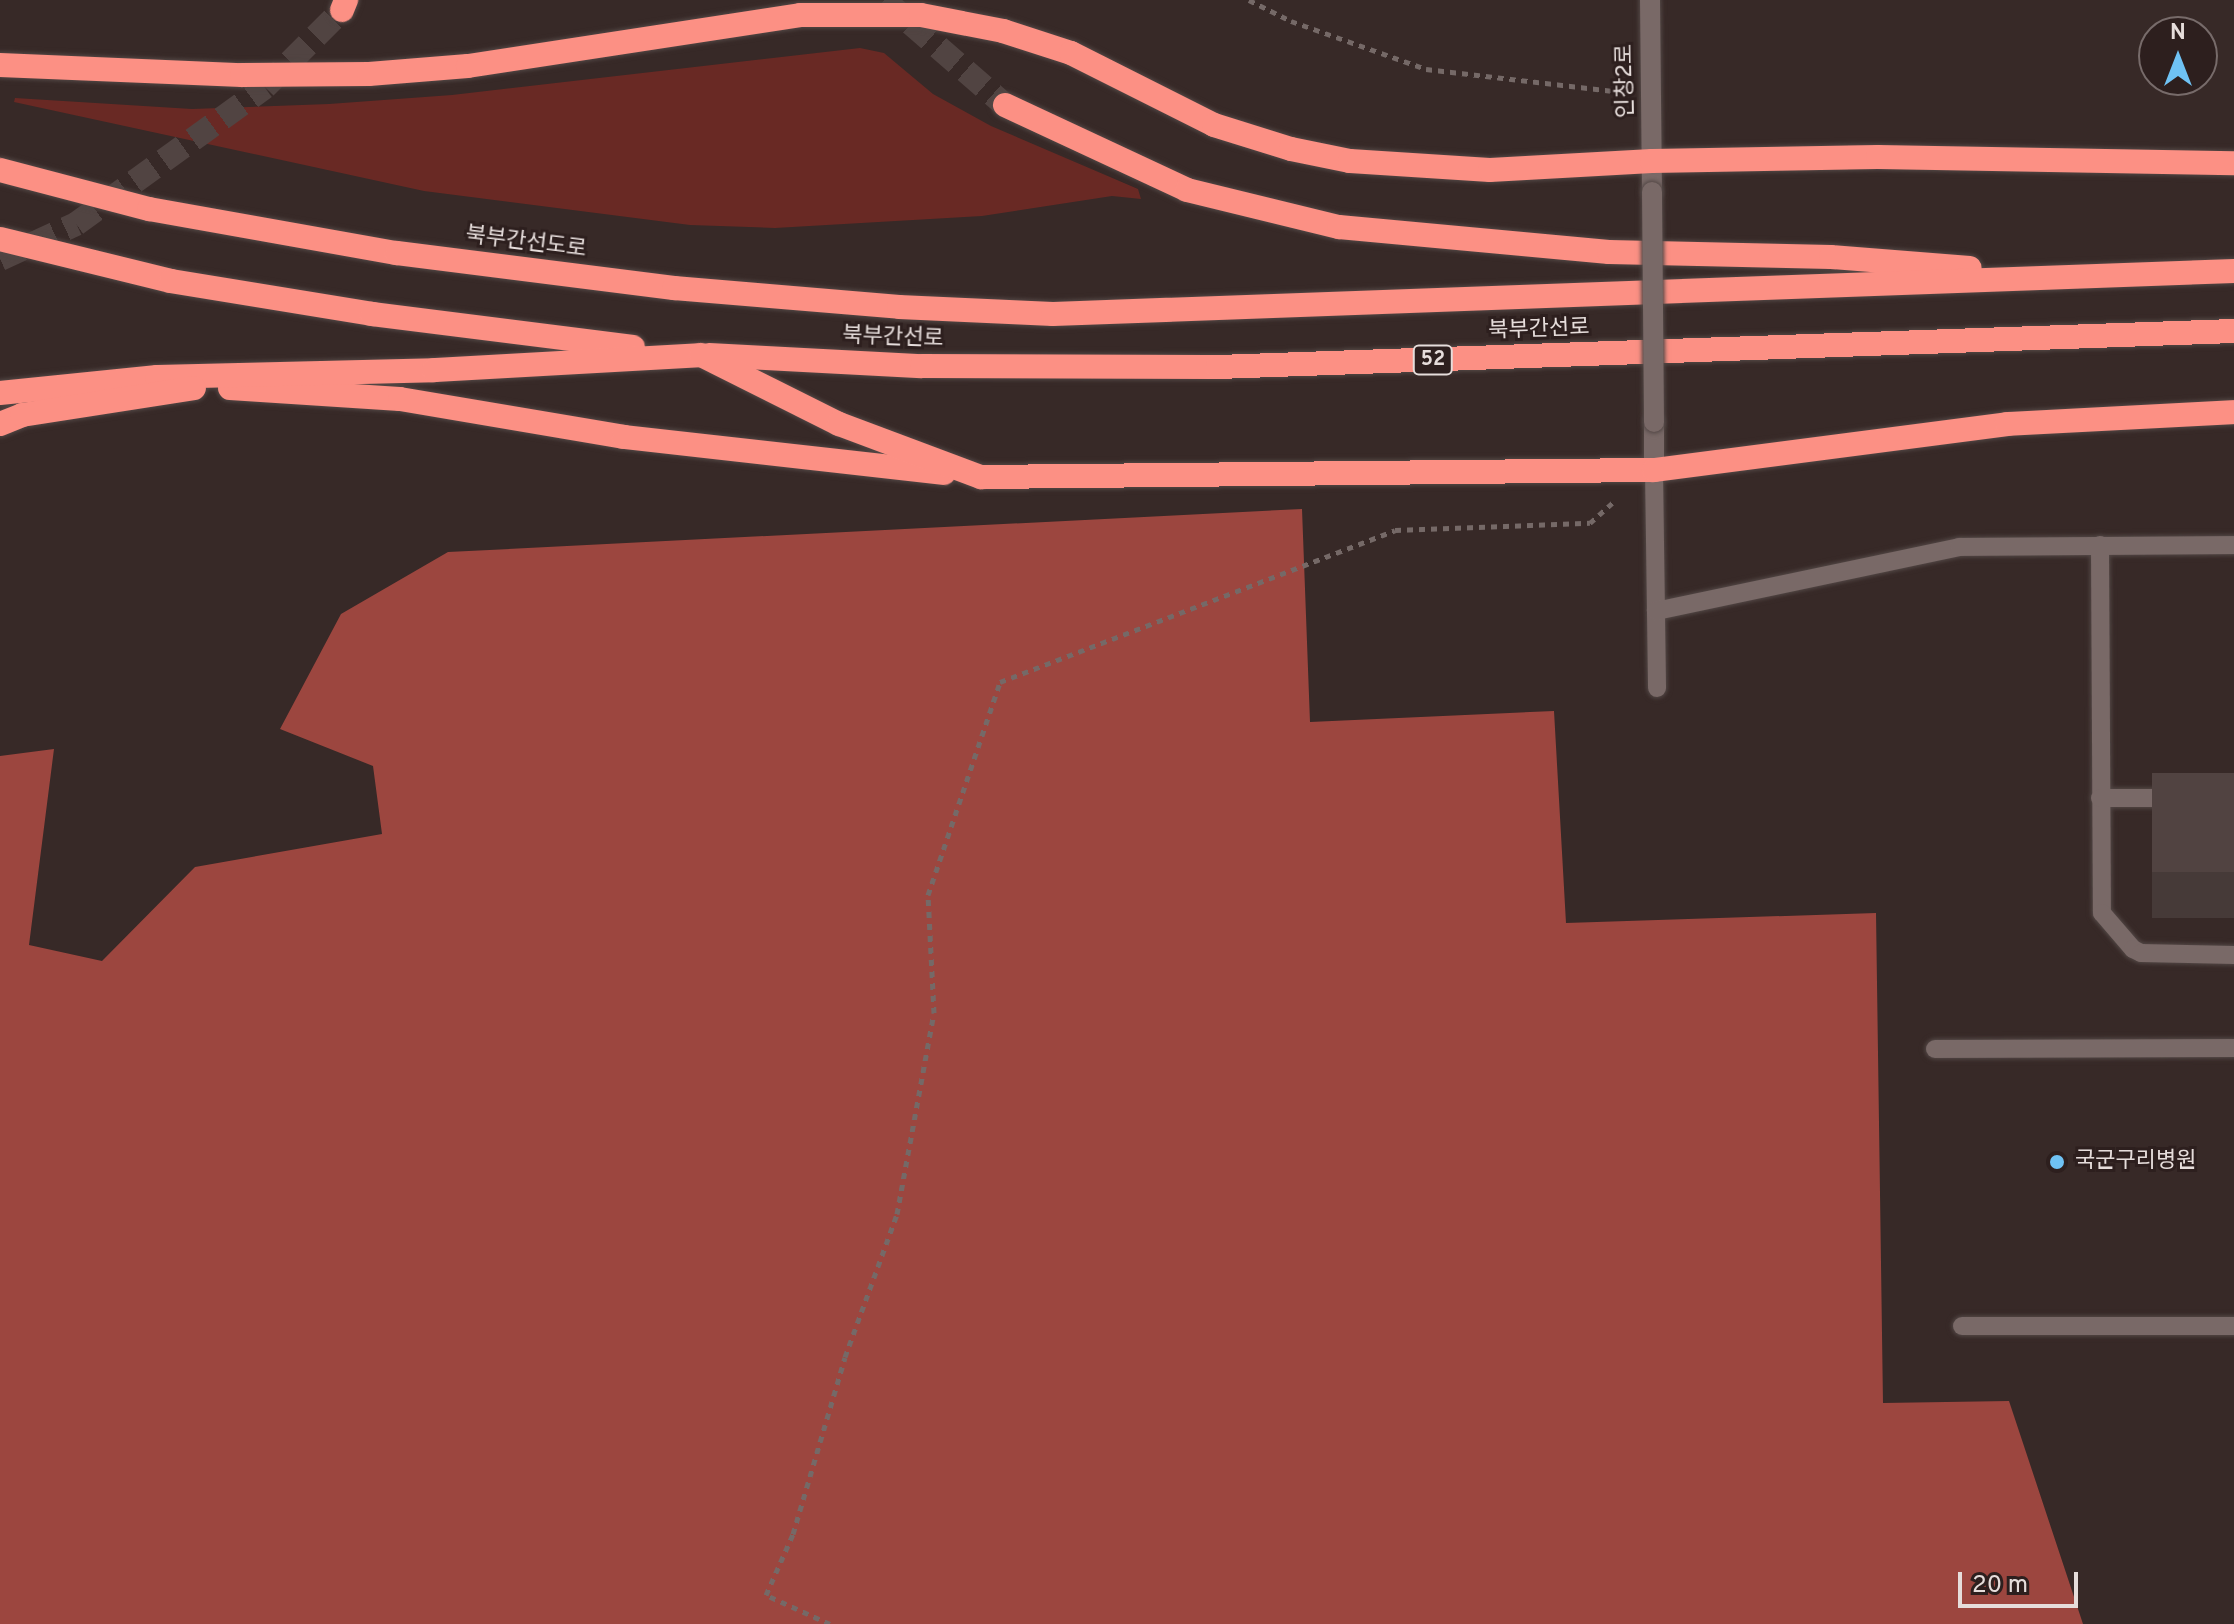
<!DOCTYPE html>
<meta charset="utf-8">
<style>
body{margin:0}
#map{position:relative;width:2234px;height:1624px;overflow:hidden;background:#372927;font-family:Overpass,"Noto Sans KR",sans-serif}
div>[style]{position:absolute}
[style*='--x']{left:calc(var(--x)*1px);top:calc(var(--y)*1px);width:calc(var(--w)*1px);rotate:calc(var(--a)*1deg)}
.green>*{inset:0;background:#692924}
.forest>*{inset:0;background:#9c463f}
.highway-tunnel>*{height:24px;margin-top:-12px;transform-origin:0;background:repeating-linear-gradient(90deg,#514442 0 24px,transparent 0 36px)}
.path>*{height:5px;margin-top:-2.5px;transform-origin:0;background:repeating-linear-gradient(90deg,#756967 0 6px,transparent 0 12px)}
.roads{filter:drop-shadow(0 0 2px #524745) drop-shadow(0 0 2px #524745)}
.lane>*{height:18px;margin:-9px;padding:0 9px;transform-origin:9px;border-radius:9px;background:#796967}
.street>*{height:20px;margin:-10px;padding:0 10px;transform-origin:10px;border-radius:10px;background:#796967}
.highway>*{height:24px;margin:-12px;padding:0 12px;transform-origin:12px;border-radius:12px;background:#fc9084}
.bridges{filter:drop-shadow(0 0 2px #524745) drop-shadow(0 0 2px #524745)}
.street-bridge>*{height:20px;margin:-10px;padding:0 10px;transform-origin:10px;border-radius:10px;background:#796967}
.wall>*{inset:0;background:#463a38;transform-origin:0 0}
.building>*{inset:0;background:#514341;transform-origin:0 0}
.dots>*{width:22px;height:22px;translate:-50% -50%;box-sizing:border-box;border:4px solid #2d1f1e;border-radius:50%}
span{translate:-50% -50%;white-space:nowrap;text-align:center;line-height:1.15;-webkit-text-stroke:6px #2d1f1e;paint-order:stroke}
.shield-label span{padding:2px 6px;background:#2d1f1e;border:2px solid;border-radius:6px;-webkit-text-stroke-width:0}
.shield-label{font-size:20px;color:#e6dddb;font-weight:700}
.street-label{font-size:22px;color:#e6dddb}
.poi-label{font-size:22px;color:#e6dddb}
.left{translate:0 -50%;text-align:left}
.north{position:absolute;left:2138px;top:16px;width:80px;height:80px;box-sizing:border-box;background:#2d1f1e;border:2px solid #776b6a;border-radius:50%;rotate:0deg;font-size:22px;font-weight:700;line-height:32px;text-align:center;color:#e6dddb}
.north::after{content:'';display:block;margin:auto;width:28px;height:36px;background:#6fc2f4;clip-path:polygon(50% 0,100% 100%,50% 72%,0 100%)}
.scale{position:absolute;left:1958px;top:1572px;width:120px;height:36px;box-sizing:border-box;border:4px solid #e6dddb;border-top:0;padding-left:10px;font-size:24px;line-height:28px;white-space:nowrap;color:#e6dddb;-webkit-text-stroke:6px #2d1f1e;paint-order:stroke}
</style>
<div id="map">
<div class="green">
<div style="clip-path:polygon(860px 48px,884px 53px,933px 94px,991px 126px,1138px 189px,1141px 199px,1112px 196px,982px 216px,775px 228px,690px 225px,424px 191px,14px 102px,15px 98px,192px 109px,329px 104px,452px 95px)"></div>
</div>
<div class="forest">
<div style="clip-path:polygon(1302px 509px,1310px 722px,1554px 711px,1566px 923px,1876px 913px,1883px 1403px,2009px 1401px,2083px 1624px,0 1624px,0 756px,54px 749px,29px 945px,102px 961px,195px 867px,382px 834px,373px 766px,280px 729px,341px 614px,448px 552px)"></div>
</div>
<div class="highway-tunnel">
<div style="--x:884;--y:0;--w:160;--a:41"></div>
<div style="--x:0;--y:259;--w:84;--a:-24.7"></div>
<div style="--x:76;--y:224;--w:233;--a:-35.9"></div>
<div style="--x:265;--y:87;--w:109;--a:-45"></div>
</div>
<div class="path">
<div style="--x:1249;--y:0;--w:47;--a:26.6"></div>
<div style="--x:1291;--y:21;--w:143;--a:19.6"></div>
<div style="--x:1426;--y:69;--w:197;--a:6.7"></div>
<div style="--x:830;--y:1624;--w:70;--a:-155.6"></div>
<div style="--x:766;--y:1595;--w:67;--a:-66.1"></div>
<div style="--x:793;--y:1534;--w:184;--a:-73.6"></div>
<div style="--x:845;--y:1357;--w:152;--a:-70"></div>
<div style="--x:897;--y:1214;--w:204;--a:-79.6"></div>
<div style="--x:934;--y:1013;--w:118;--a:-92.9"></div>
<div style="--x:928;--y:895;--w:225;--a:-71.3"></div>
<div style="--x:1000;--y:682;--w:423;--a:-21"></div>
<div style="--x:1395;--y:530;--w:195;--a:-2.1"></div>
<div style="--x:1590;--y:523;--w:31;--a:-42"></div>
</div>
<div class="roads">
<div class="lane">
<div style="--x:1654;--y:470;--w:218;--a:89.2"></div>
<div style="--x:2100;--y:545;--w:368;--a:89.7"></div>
<div style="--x:2102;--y:913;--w:48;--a:49.3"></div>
<div style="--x:2133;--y:949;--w:9;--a:27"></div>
<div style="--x:2141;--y:953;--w:93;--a:1.2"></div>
<div style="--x:1656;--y:611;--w:310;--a:-11.9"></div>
<div style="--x:1959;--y:547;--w:275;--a:-0.4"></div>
<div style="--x:2100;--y:798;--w:74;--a:0"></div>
<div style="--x:1935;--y:1049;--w:299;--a:-0.2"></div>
<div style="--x:1962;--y:1326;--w:272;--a:0"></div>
</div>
<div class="street">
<div style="--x:1650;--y:0;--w:192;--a:89.4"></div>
<div style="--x:1654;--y:422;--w:48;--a:90"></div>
</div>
<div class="highway">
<div style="--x:342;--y:10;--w:11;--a:-68"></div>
<div style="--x:0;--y:65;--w:242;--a:2.4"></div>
<div style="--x:242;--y:75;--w:127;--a:-0.5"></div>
<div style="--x:369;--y:74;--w:99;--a:-4.6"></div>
<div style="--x:468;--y:66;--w:336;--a:-8.7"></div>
<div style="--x:800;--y:15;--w:121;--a:0"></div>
<div style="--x:921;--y:15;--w:84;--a:11"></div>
<div style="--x:1003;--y:31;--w:71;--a:17.9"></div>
<div style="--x:1071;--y:53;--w:160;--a:26.7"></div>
<div style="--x:1214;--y:125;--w:81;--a:17.3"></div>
<div style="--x:1291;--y:149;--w:60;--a:11.5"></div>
<div style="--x:1350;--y:161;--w:140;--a:3.7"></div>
<div style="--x:1490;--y:170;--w:162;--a:-3.2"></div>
<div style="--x:1652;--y:161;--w:226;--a:-1"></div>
<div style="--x:1878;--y:157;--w:356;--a:1"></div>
<div style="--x:1005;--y:105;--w:201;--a:25"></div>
<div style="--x:1187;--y:190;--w:156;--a:13.7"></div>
<div style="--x:1339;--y:227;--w:271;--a:5.3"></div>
<div style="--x:1609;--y:252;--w:222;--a:1.3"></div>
<div style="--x:1831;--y:257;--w:139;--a:4.5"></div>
<div style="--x:0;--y:170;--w:154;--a:14.7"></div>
<div style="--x:149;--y:209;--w:252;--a:10.1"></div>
<div style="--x:397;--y:253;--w:279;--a:7.2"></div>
<div style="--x:674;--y:288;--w:226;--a:4.8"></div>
<div style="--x:899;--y:307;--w:154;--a:2.6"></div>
<div style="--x:1053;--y:314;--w:1182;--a:-2.09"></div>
<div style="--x:0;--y:239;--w:176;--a:13.8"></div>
<div style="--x:171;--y:281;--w:204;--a:9.3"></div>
<div style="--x:372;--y:314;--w:263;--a:7.2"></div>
<div style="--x:709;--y:355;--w:213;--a:3"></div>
<div style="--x:922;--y:366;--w:296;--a:0.2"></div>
<div style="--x:1218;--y:367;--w:1017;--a:-2.03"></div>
<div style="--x:230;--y:388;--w:170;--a:3.7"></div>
<div style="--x:400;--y:399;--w:227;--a:9.6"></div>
<div style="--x:624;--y:437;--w:322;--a:6.4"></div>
<div style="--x:0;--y:393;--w:158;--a:-5.8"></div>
<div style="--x:157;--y:377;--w:277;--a:-1.4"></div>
<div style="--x:434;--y:370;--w:267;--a:-3.2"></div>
<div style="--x:701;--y:355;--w:154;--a:26.6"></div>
<div style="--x:839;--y:424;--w:152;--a:20.5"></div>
<div style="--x:981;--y:477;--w:673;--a:-0.6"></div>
<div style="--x:1654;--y:470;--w:356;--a:-7.4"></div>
<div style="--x:2007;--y:424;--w:227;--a:-3"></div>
<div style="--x:0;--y:424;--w:24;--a:-22"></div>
<div style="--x:22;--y:415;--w:174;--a:-8.9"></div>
</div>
</div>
<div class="bridges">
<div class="street-bridge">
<div style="--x:1652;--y:192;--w:230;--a:89.5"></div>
</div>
</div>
<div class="wall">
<div style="left:2152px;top:773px;width:82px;height:145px"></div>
</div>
<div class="building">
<div style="left:2152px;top:773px;width:82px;height:99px"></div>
</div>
<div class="dots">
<div style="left:2057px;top:1162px;background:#6fc2f4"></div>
</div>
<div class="shield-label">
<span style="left:1433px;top:360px">52</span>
</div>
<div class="street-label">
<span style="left:1626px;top:81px;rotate:-91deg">인창2로</span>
<span style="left:526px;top:243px;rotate:7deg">북부간선도로</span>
<span style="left:1539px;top:330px;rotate:-2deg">북부간선로</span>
<span style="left:893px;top:338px;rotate:2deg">북부간선로</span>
</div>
<div class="poi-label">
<span class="left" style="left:2075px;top:1162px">국군구리병원</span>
</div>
<div class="north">N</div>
<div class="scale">20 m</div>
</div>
